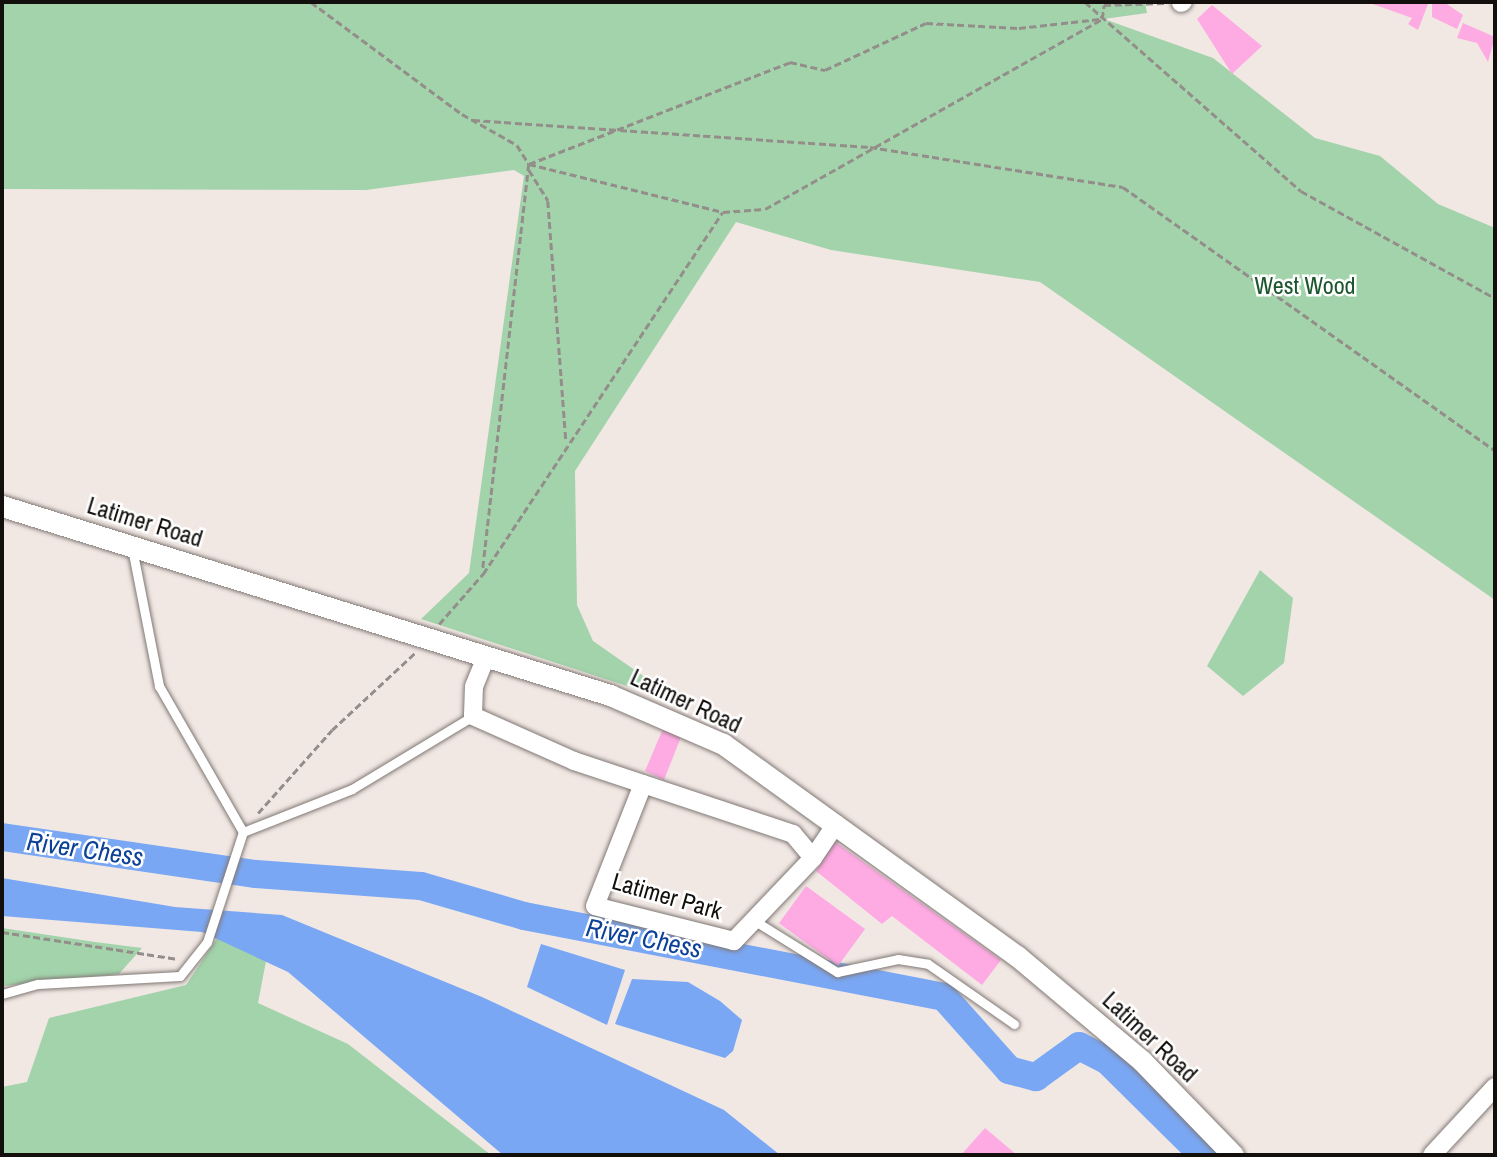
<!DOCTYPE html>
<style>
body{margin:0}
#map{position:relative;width:1497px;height:1157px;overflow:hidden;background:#f1e8e4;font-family:"Archivo Narrow",sans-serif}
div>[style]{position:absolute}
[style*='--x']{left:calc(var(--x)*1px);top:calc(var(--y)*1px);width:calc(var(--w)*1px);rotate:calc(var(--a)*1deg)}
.green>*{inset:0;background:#a2d3ab}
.water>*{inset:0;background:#7aa7f3}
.river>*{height:28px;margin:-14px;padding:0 14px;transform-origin:14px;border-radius:14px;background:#7aa7f3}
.building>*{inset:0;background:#feabe4;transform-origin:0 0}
.path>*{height:2.5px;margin-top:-1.25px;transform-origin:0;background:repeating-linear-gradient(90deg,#948e8b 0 7px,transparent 0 10.5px)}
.roads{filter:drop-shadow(0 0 2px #807874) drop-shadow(0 0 2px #807874)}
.service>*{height:9px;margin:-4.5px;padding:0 4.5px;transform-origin:4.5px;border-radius:4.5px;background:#fff}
.minor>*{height:18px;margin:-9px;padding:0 9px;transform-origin:9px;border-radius:9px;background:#fff}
.tertiary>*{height:21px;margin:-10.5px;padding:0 10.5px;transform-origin:10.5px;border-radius:10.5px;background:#fff}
span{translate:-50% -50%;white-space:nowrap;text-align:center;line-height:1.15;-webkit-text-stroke:5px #fff;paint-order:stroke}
.park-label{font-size:24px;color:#1c562d}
.street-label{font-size:24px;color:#120f0d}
.water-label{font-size:26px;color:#0c4197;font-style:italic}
.frame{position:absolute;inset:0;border:4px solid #120f0d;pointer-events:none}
</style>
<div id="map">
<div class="green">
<div style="clip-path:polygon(2px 2px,1145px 2px,1147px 13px,1104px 19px,1213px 58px,1315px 138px,1380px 156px,1438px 204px,1495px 228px,1495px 600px,1040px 282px,831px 250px,736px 222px,575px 471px,577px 605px,593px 641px,685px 705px,421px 619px,469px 573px,524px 176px,514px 170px,366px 190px,2px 189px)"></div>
<div style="clip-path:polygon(1260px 570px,1293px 598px,1284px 663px,1243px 696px,1207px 666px)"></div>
<div style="clip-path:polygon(2px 928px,95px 942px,142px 948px,119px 974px,2px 986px)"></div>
<div style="clip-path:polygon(218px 937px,266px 961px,258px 1003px,348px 1044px,491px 1155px,2px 1155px,2px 1087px,27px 1082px,49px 1018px,186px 985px)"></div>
</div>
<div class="water">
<div style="clip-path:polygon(2px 878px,175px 907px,282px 915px,482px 997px,724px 1110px,780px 1155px,503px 1155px,288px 972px,202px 932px,2px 916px)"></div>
<div style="clip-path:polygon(541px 944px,625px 970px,607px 1025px,527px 987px)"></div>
<div style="clip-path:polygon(632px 979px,688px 982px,720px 1001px,742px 1020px,733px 1051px,725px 1058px,615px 1024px)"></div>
</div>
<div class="river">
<div style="--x:2;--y:837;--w:257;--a:8.3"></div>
<div style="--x:256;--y:874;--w:165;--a:4.2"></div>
<div style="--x:421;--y:886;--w:107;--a:16.2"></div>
<div style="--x:524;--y:916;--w:428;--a:10.9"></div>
<div style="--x:944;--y:997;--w:98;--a:48.3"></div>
<div style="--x:1009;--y:1070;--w:28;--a:15"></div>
<div style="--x:1036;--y:1077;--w:53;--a:-35.8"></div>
<div style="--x:1079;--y:1046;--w:33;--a:27"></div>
<div style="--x:1108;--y:1061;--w:134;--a:44.7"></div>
</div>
<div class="building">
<div style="clip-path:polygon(1367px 2px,1424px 2px,1428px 4px,1418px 30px,1408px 24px,1412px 18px)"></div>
<div style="clip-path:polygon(1432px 2px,1444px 2px,1463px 15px,1457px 29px,1432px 17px)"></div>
<div style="clip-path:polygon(1212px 5px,1262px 46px,1232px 74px,1197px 19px)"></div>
<div style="clip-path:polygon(1463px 23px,1495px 37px,1488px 62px,1477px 43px,1457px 38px)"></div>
<div style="clip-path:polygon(665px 724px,681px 737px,664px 780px,645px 771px)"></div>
<div style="clip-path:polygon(834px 841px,1001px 960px,982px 985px,892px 916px,882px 924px,816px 871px)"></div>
<div style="left:806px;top:886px;width:73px;height:46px;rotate:36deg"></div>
<div style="clip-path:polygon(985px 1128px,1017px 1155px,961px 1155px)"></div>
</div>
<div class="path">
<div style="--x:311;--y:2;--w:188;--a:36.6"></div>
<div style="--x:462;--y:114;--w:63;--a:29.4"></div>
<div style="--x:517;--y:145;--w:22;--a:58"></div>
<div style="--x:529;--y:164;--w:409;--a:96.5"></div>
<div style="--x:1085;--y:2;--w:287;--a:41.2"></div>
<div style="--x:1301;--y:191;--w:222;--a:28.9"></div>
<div style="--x:1102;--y:19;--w:14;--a:-82"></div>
<div style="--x:1104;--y:5;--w:60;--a:-1.9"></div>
<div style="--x:473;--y:120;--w:398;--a:3.9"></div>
<div style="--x:870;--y:147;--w:256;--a:9"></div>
<div style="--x:1123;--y:187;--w:456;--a:35.3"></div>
<div style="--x:529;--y:164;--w:280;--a:-21.3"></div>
<div style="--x:790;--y:62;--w:36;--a:13"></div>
<div style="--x:825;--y:70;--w:111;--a:-25"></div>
<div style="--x:926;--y:23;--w:93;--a:3.1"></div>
<div style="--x:1019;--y:28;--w:81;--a:-6.4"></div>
<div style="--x:529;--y:164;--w:200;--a:13.9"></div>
<div style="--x:529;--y:170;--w:36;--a:58"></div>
<div style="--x:548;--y:201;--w:240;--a:85.7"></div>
<div style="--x:439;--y:624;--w:67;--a:-48.7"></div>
<div style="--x:483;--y:574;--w:434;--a:-56.5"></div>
<div style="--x:723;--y:212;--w:42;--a:-4.1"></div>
<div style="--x:765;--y:209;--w:387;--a:-29.4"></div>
<div style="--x:258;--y:813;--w:111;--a:-48.3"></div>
<div style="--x:332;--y:730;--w:113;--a:-42.9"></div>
<div style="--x:2;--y:932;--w:178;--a:8.7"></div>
</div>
<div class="roads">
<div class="service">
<div style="--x:132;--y:548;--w:141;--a:78.9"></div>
<div style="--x:159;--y:686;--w:168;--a:60.1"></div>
<div style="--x:755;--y:921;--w:97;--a:31.9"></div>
<div style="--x:837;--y:972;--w:62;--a:-12"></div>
<div style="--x:898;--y:959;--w:30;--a:9"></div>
<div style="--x:928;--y:964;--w:105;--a:34.9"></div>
<div style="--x:2;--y:994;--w:37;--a:-16"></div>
<div style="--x:38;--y:984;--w:142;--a:-3.2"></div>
<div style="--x:180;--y:976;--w:43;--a:-51.5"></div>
<div style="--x:207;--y:942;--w:116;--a:-71.9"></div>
<div style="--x:243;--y:832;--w:117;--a:-21.5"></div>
<div style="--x:352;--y:789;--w:141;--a:-31.1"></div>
</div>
<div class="minor">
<div style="--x:1181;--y:3;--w:2;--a:-27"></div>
<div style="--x:486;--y:657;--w:31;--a:112"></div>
<div style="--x:474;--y:686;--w:30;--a:92"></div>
<div style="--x:473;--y:716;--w:111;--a:24"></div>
<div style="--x:574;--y:761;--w:231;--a:18.4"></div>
<div style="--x:793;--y:834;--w:31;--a:50"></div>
<div style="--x:813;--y:858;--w:115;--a:133.6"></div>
<div style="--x:734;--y:941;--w:143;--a:-165.9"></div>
<div style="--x:595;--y:906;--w:131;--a:-68.5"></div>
<div style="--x:813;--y:858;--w:41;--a:-55.9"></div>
<div style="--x:1432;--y:1155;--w:93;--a:-47.2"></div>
</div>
<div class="tertiary">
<div style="--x:2;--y:506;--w:637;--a:17.27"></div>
<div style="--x:610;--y:695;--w:123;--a:23.4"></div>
<div style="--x:723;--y:744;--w:362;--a:35.8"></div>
<div style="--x:1017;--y:956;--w:163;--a:40"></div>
<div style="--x:1142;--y:1061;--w:131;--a:45.9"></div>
</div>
</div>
<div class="park-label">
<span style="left:1305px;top:286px">West Wood</span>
</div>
<div class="street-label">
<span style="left:145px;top:522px;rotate:17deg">Latimer Road</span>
<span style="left:686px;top:701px;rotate:25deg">Latimer Road</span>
<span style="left:667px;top:896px;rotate:16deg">Latimer Park</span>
<span style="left:1150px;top:1037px;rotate:43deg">Latimer Road</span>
</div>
<div class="water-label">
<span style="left:85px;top:849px;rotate:8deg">River Chess</span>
<span style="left:644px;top:938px;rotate:11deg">River Chess</span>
</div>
<div class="frame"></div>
</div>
